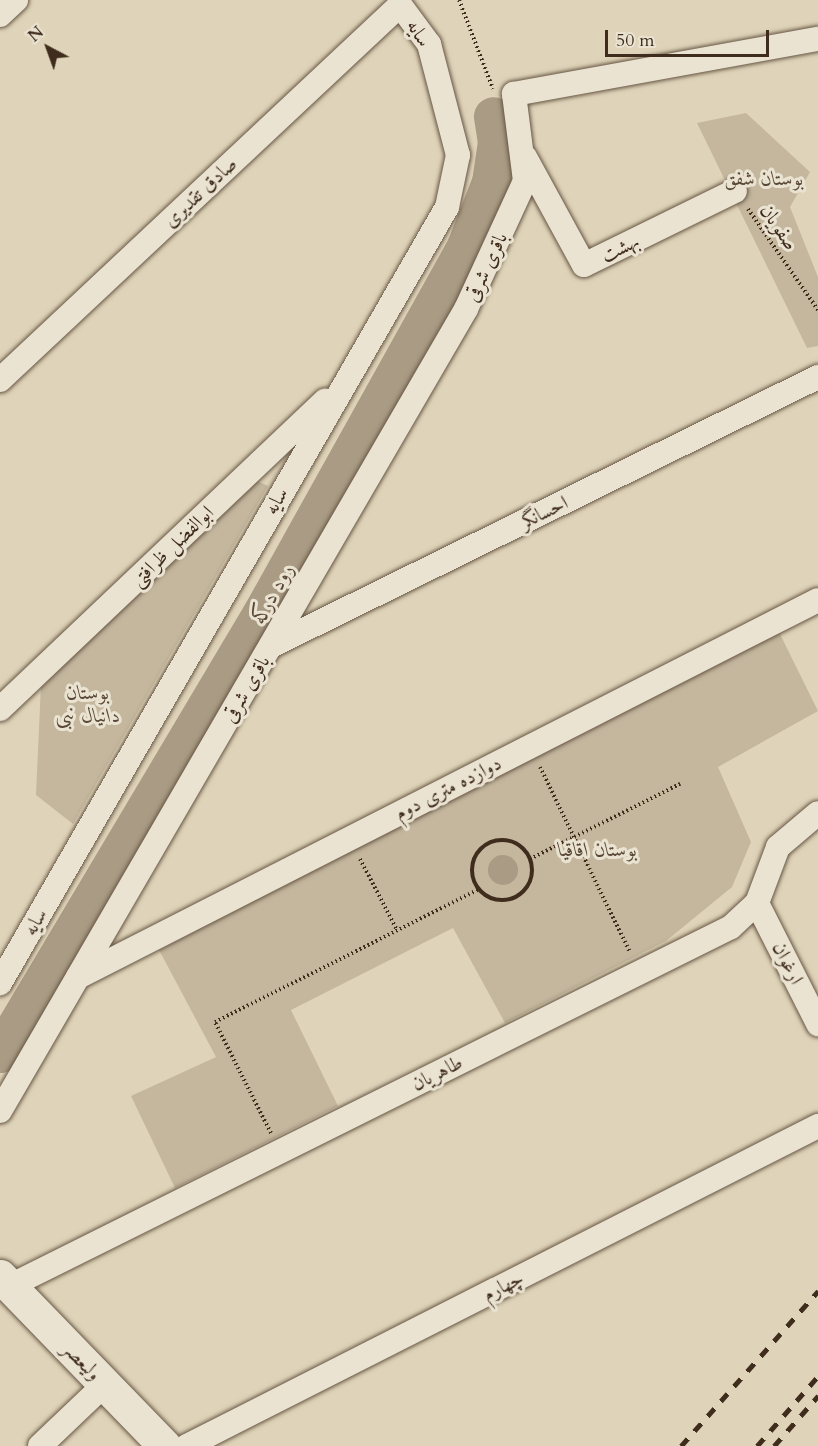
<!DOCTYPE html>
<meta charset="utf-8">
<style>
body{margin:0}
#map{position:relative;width:818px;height:1446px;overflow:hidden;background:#dfd4b9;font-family:Cardo,Amiri,serif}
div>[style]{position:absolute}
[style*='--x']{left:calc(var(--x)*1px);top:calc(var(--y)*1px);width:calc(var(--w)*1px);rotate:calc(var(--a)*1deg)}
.green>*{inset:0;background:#c4b79e}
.water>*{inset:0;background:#a99b84}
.round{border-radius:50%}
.river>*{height:39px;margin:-19.5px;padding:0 19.5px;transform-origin:19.5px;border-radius:19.5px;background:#a99b84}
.path>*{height:4px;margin-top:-2px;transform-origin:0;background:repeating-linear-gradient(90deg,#3f2c1d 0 1.5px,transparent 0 4.5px)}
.path>.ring{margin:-2px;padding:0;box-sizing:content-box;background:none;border:4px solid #3f2c1d;border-radius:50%}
.roads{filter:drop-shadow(0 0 2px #675644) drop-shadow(0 0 2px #675644)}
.minor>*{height:24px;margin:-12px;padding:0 12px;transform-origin:12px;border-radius:12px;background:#eae3d2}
.secondary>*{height:33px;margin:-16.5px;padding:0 16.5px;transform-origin:16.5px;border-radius:16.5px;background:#eae3d2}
.rail>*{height:4.5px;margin-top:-2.25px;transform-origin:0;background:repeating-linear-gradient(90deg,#3f2c1d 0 10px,transparent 0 20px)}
span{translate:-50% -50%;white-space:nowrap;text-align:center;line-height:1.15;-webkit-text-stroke:6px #eae3d2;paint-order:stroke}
.street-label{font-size:20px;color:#3f2c1d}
.park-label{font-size:20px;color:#5a4837;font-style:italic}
.water-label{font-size:21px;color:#5a4837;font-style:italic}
.north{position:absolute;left:18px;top:18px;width:60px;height:60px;-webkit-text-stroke:4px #eae3d2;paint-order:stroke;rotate:319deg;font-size:16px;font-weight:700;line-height:24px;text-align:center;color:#3f2c1d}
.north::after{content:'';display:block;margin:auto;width:21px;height:27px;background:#3f2c1d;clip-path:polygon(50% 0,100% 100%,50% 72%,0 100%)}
.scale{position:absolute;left:605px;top:30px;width:164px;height:27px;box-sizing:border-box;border:3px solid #3f2c1d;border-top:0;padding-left:8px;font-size:18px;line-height:21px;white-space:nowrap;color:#3f2c1d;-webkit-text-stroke:4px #eae3d2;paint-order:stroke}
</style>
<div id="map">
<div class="green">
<div style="clip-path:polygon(746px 113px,810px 172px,790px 207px,818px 277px,818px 346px,807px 348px,697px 123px)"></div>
<div style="clip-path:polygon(255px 480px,268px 486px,73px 824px,36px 795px,41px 684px)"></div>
<div style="clip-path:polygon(777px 628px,818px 711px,718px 767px,751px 842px,732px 887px,666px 941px,505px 1023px,453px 928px,291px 1010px,338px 1106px,175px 1188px,131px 1096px,216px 1057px,159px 950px)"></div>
</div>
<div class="water">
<div class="round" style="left:488px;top:855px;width:30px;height:30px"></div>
</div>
<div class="river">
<div style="--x:0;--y:1053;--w:512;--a:-59.23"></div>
<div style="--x:262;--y:613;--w:420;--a:-60.9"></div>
<div style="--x:466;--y:246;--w:69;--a:-68.7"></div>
<div style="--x:491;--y:182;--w:40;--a:-81.5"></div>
<div style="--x:497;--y:142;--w:26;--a:-99"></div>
</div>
<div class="path">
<div style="--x:459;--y:0;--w:95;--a:69.1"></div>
<div style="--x:748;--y:209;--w:123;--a:55.3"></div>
<div style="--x:540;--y:767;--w:206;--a:64.1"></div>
<div class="ring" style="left:472px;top:840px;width:56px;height:56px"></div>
<div style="--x:360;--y:859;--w:80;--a:62.5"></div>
<div style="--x:530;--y:859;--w:168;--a:-26.6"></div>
<div style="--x:271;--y:1133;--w:124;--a:-116.8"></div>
<div style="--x:215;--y:1022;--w:296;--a:-26.7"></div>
</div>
<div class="roads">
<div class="minor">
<div style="--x:0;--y:15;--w:22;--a:-43"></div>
<div style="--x:525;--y:157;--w:123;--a:61.4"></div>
<div style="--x:584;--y:265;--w:168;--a:-26.1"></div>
<div style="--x:0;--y:380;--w:548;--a:-43.15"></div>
<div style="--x:400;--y:5;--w:49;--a:53.4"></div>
<div style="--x:429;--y:44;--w:115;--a:75.4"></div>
<div style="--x:458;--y:155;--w:53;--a:101.9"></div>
<div style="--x:447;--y:207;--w:896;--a:119.94"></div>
<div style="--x:271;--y:646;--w:610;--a:-26.19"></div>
<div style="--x:0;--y:709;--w:448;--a:-43.5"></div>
<div style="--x:757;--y:903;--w:136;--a:63.2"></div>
<div style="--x:78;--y:977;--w:830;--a:-27"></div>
<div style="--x:0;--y:1111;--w:928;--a:-59.84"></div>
<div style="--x:466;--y:309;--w:141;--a:-65.3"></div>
<div style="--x:525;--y:181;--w:88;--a:-97.2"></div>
<div style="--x:514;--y:94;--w:309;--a:-10.3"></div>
<div style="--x:10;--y:1286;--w:805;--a:-26.47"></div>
<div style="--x:731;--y:927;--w:35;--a:-43"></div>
<div style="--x:757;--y:903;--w:60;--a:-69.4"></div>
<div style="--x:778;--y:847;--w:52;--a:-40.4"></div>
<div style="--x:40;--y:1446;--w:90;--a:-43.6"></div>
<div style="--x:187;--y:1446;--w:708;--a:-26.89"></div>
</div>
<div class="secondary">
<div style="--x:0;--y:1276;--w:237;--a:45.9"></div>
</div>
</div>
<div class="rail">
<div style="--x:681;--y:1446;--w:207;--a:-48.5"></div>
<div style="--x:757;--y:1446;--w:93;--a:-48.9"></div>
<div style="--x:774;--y:1446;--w:67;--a:-48.7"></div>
</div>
<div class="street-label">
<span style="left:419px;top:33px;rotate:58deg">سایه</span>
<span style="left:200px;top:192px;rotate:-43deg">صادق تقدیری</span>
<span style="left:779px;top:227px;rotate:55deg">صفویان</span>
<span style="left:620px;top:248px;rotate:-26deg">بهشت</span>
<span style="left:486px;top:267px;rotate:-65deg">باقری شرقی</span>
<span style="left:276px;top:501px;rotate:-60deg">سایه</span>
<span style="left:544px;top:512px;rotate:-26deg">احسانگر</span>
<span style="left:172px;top:546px;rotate:-44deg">ابوالفضل ظرافتی</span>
<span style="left:246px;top:689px;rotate:-60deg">باقری شرقی</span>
<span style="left:448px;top:788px;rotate:-27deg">دوازده متری دوم</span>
<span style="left:35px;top:922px;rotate:-60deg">سایه</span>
<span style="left:788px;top:963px;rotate:63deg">ارغوان</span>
<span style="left:437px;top:1073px;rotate:-27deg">طاهریان</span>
<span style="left:503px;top:1286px;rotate:-27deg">چهارم</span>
<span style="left:82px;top:1361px;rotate:46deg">ولیعصر</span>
</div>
<div class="park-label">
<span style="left:764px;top:178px">بوستان شفق</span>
<span style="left:88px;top:704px">بوستان<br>دانیال نبی</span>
<span style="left:598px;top:849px">بوستان اقاقیا</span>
</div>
<div class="water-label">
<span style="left:273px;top:594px;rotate:-61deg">رود درکه</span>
</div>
<div class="north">N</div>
<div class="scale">50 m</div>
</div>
